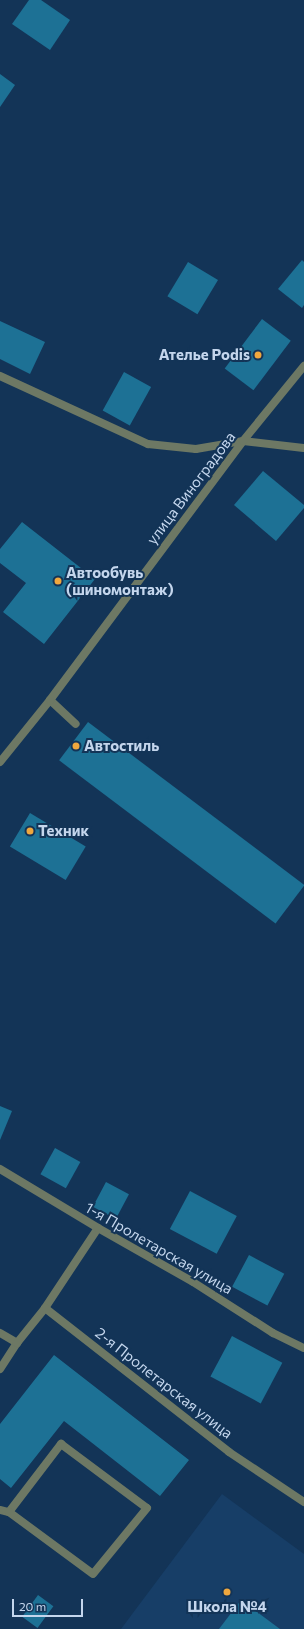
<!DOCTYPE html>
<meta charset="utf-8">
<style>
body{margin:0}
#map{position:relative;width:304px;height:1629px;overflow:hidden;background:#133457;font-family:Commissioner,sans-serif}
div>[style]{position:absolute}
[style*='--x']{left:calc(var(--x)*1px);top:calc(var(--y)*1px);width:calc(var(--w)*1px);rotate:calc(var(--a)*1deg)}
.built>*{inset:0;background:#173e67}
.building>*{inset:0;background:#1d7195;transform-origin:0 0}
.service>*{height:8px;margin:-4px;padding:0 4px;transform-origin:4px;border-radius:4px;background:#6d7864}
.minor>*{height:8px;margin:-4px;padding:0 4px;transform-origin:4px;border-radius:4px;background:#6d7864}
.tertiary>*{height:8px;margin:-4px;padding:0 4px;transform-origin:4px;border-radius:4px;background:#6d7864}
.dots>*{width:11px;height:11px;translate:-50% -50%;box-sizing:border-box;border:2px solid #133457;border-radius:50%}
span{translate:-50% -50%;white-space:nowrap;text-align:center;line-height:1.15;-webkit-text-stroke:4px #133457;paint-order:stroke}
.poi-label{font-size:15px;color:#c4d6ed;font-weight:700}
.right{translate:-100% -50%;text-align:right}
.left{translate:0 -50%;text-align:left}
.street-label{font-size:15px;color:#c4d6ed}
.scale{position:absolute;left:12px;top:1599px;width:71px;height:18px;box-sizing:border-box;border:2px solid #c4d6ed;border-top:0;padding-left:5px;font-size:12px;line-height:14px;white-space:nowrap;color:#c4d6ed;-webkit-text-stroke:3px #133457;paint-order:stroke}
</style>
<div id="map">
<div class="built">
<div style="clip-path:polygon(222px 1494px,304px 1554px,304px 1629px,121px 1629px)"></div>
</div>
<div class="building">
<div style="clip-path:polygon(29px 0,41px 0,70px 20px,50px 50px,12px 24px)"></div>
<div style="clip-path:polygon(0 74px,15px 85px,0 107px)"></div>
<div style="clip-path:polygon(302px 260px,304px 262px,304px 305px,302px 308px,278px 289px)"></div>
<div style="left:188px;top:262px;width:35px;height:40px;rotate:31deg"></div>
<div style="left:262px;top:319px;width:36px;height:62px;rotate:37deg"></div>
<div style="clip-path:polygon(0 321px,45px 342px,30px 374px,0 359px)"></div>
<div style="left:124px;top:372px;width:31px;height:44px;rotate:29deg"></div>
<div style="clip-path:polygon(263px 471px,304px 505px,304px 508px,276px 541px,234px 505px)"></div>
<div style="clip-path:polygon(22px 522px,95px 579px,44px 644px,3px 612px,26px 583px,0 563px,0 549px)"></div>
<div style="left:88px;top:722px;width:271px;height:48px;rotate:37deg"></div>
<div style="left:30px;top:813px;width:65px;height:39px;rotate:31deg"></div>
<div style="clip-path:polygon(0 1106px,12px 1111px,0 1140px)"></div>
<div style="left:55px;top:1148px;width:29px;height:30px;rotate:29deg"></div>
<div style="left:106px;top:1182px;width:26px;height:28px;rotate:28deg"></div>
<div style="left:190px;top:1191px;width:53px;height:43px;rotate:28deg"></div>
<div style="left:249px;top:1255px;width:40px;height:36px;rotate:28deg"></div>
<div style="left:232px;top:1336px;width:57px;height:46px;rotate:28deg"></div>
<div style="clip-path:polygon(54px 1355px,189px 1460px,160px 1496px,64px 1421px,11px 1488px,0 1479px,0 1424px)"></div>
<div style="left:38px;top:1595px;width:19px;height:27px;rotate:36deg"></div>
<div style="clip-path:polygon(241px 1600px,280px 1629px,219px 1629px)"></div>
</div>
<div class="service">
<div style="--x:50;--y:700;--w:35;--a:43"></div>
<div style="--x:45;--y:1308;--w:96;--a:-56.5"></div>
<div style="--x:0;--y:1369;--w:31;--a:-57"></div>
<div style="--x:9;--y:1512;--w:86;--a:-52.6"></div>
<div style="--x:61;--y:1444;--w:107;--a:36.7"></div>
<div style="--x:147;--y:1508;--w:85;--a:129.3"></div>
</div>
<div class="minor">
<div style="--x:0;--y:376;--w:163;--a:24.7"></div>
<div style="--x:148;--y:444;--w:48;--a:5.9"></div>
<div style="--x:196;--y:449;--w:48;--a:-9.7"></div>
<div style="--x:243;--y:441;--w:61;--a:6.5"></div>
<div style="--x:0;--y:1169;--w:114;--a:31"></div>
<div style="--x:98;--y:1228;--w:109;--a:29.6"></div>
<div style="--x:193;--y:1282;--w:95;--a:32.5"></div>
<div style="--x:273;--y:1333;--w:34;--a:26"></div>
<div style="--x:0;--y:1333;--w:20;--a:30"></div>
<div style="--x:17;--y:1343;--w:45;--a:-51.3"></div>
<div style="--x:45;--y:1308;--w:234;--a:38"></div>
<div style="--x:229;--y:1452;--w:90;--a:33.7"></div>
<div style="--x:0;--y:1510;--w:9;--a:13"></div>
<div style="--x:9;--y:1512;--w:104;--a:36.4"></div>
</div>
<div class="tertiary">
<div style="--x:0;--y:762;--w:80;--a:-51.1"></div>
<div style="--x:50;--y:700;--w:323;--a:-53.3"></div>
<div style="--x:243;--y:441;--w:97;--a:-50.9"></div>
</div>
<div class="dots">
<div style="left:258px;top:355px;background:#efa73e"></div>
<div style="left:58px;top:581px;background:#efa73e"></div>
<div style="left:76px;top:746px;background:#efa73e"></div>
<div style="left:30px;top:831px;background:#efa73e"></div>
<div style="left:227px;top:1592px;background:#efa73e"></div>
</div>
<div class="poi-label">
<span class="right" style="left:250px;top:355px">Ателье Podis</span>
<span class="left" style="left:66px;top:581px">Автообувь<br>(шиномонтаж)</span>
<span class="left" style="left:84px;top:746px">Автостиль</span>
<span class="left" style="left:38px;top:831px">Техник</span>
<span style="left:227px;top:1607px">Школа №4</span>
</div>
<div class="street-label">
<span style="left:191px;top:488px;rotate:-53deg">улица Виноградова</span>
<span style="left:159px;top:1248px;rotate:30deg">1-я Пролетарская улица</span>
<span style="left:164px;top:1383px;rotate:38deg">2-я Пролетарская улица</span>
</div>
<div class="scale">20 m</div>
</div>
